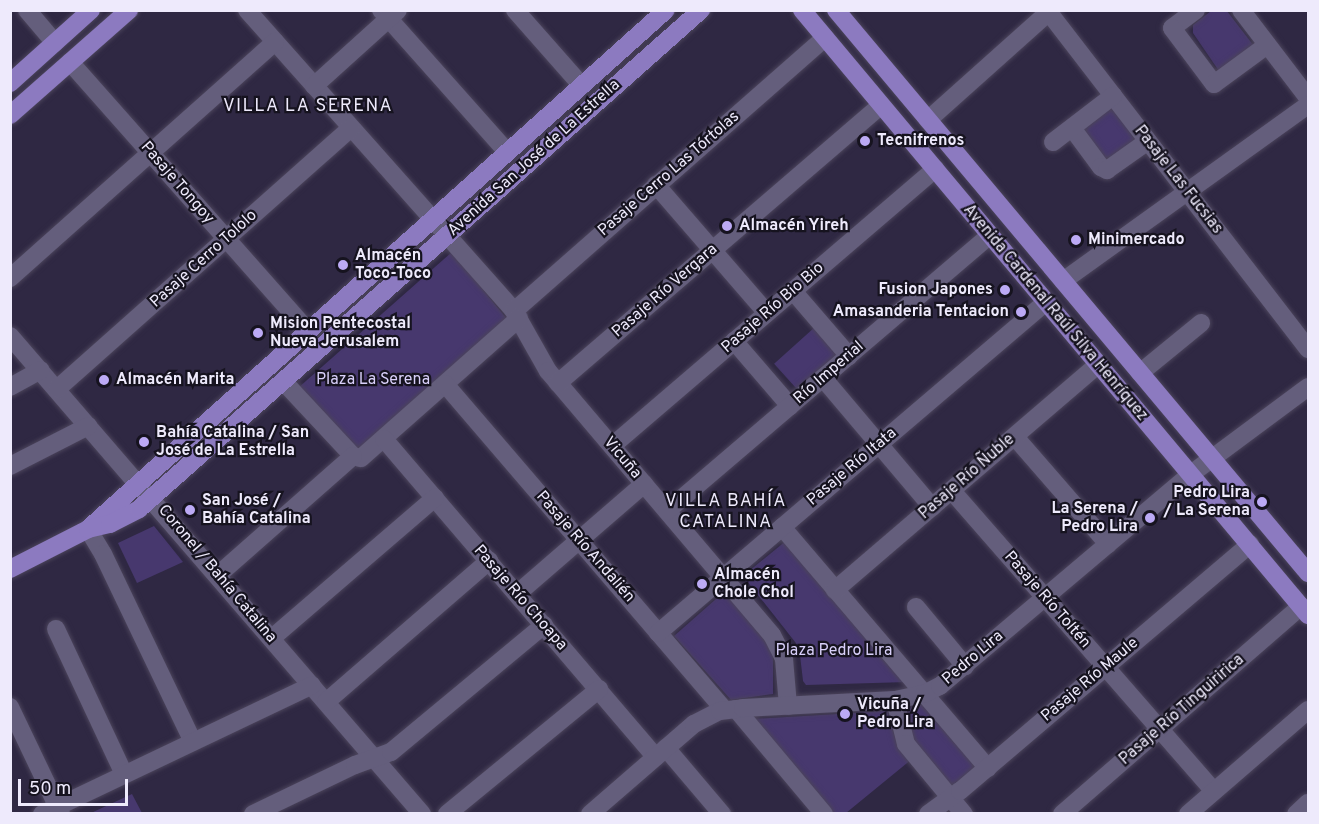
<!DOCTYPE html>
<meta charset="utf-8">
<style>
body{margin:0}
#map{position:relative;width:1319px;height:824px;overflow:hidden;background:#2f2843;font-family:Overpass,sans-serif}
div>[style]{position:absolute}
[style*='--x']{left:calc(var(--x)*1px);top:calc(var(--y)*1px);width:calc(var(--w)*1px);rotate:calc(var(--a)*1deg)}
.green>*{inset:0;background:#47386e;transform-origin:0 0}
.roads{filter:drop-shadow(0 0 2px #4b445b) drop-shadow(0 0 2px #4b445b)}
.minor>*{height:18px;margin:-9px;padding:0 9px;transform-origin:9px;border-radius:9px;background:#645e7c}
.major>*{height:18px;margin:-9px;padding:0 9px;transform-origin:9px;border-radius:9px;background:#8c7ac0}
.dots>*{width:16px;height:16px;translate:-50% -50%;box-sizing:border-box;border:3px solid #16131f;border-radius:50%}
span{translate:-50% -50%;white-space:nowrap;text-align:center;line-height:1.15;-webkit-text-stroke:4.5px #16131f;paint-order:stroke}
.poi-label{font-size:16px;color:#eeeafc;font-weight:700}
.left{translate:0 -50%;text-align:left}
.right{translate:-100% -50%;text-align:right}
.street-label{font-size:16px;color:#eeeafc}
.park-label{font-size:16px;color:#d9d0fa}
.neighbourhood-label{font-size:18px;color:#eeeafc;letter-spacing:1.5px}
.frame{position:absolute;inset:0;border:12px solid #eeeafc;pointer-events:none}
.scale{position:absolute;left:18px;top:779px;width:110px;height:27px;box-sizing:border-box;border:3px solid #eeeafc;border-top:0;padding-left:8px;font-size:18px;line-height:21px;white-space:nowrap;color:#eeeafc;-webkit-text-stroke:4px #16131f;paint-order:stroke}
</style>
<div id="map">
<div class="green">
<div style="clip-path:polygon(1211px 11px,1227px 11px,1254px 46px,1219px 71px,1193px 33px,1193px 25px)"></div>
<div style="clip-path:polygon(1111px 105px,1141px 143px,1105px 165px,1082px 126px)"></div>
<div style="clip-path:polygon(452px 252px,507px 319px,361px 450px,356px 450px,298px 388px)"></div>
<div style="left:815px;top:327px;width:36px;height:55px;rotate:48deg"></div>
<div style="clip-path:polygon(154px 526px,183px 562px,137px 583px,118px 543px)"></div>
<div style="clip-path:polygon(787px 540px,907px 682px,806px 685px,803px 681px,799px 647px,743px 576px)"></div>
<div style="clip-path:polygon(725px 591px,773px 651px,773px 694px,731px 700px,674px 636px)"></div>
<div style="clip-path:polygon(923px 701px,978px 764px,953px 787px,913px 745px,905px 722px,909px 709px)"></div>
<div style="clip-path:polygon(887px 711px,896px 741px,912px 759px,846px 813px,831px 813px,753px 719px)"></div>
<div style="clip-path:polygon(132px 794px,142px 813px,91px 813px)"></div>
</div>
<div class="roads">
<div class="minor">
<div style="--x:27;--y:10;--w:43;--a:49.7"></div>
<div style="--x:247;--y:10;--w:402;--a:48.4"></div>
<div style="--x:514;--y:311;--w:69;--a:60.5"></div>
<div style="--x:548;--y:371;--w:346;--a:49.7"></div>
<div style="--x:772;--y:635;--w:27;--a:63"></div>
<div style="--x:784;--y:659;--w:47;--a:85.1"></div>
<div style="--x:381;--y:10;--w:190;--a:48.4"></div>
<div style="--x:515;--y:10;--w:101;--a:48.6"></div>
<div style="--x:1047;--y:10;--w:428;--a:52.4"></div>
<div style="--x:1196;--y:10;--w:30;--a:143"></div>
<div style="--x:1172;--y:28;--w:70;--a:53.1"></div>
<div style="--x:1214;--y:84;--w:66;--a:-36.3"></div>
<div style="--x:1241;--y:10;--w:111;--a:52.7"></div>
<div style="--x:70;--y:62;--w:358;--a:48.5"></div>
<div style="--x:314;--y:86;--w:113;--a:-42.1"></div>
<div style="--x:928;--y:120;--w:165;--a:-41.8"></div>
<div style="--x:1072;--y:128;--w:49;--a:53.4"></div>
<div style="--x:1101;--y:167;--w:7;--a:27"></div>
<div style="--x:1107;--y:170;--w:50;--a:-35.3"></div>
<div style="--x:1053;--y:142;--w:76;--a:-37.5"></div>
<div style="--x:656;--y:185;--w:169;--a:49.1"></div>
<div style="--x:10;--y:278;--w:355;--a:-41.7"></div>
<div style="--x:1063;--y:281;--w:302;--a:-35.7"></div>
<div style="--x:793;--y:291;--w:86;--a:49.3"></div>
<div style="--x:514;--y:311;--w:414;--a:-41.3"></div>
<div style="--x:10;--y:336;--w:631;--a:49.24"></div>
<div style="--x:734;--y:341;--w:86;--a:49.3"></div>
<div style="--x:1140;--y:373;--w:79;--a:-39.3"></div>
<div style="--x:823;--y:378;--w:169;--a:49.8"></div>
<div style="--x:283;--y:381;--w:103;--a:47"></div>
<div style="--x:353;--y:456;--w:8;--a:14"></div>
<div style="--x:361;--y:458;--w:211;--a:-41.5"></div>
<div style="--x:558;--y:383;--w:426;--a:-40.7"></div>
<div style="--x:445;--y:384;--w:429;--a:49.4"></div>
<div style="--x:10;--y:387;--w:35;--a:-29"></div>
<div style="--x:57;--y:389;--w:393;--a:-41.6"></div>
<div style="--x:1015;--y:437;--w:142;--a:49"></div>
<div style="--x:384;--y:439;--w:418;--a:49.5"></div>
<div style="--x:612;--y:446;--w:426;--a:-40.6"></div>
<div style="--x:10;--y:466;--w:88;--a:-27.1"></div>
<div style="--x:952;--y:491;--w:398;--a:48.9"></div>
<div style="--x:667;--y:511;--w:425;--a:-40.5"></div>
<div style="--x:782;--y:527;--w:317;--a:49.5"></div>
<div style="--x:88;--y:529;--w:29;--a:59"></div>
<div style="--x:103;--y:554;--w:208;--a:64.4"></div>
<div style="--x:218;--y:575;--w:180;--a:-41.4"></div>
<div style="--x:835;--y:590;--w:348;--a:-40.6"></div>
<div style="--x:517;--y:594;--w:168;--a:-40.9"></div>
<div style="--x:916;--y:607;--w:77;--a:50.3"></div>
<div style="--x:56;--y:629;--w:160;--a:64.9"></div>
<div style="--x:658;--y:633;--w:510;--a:-40.47"></div>
<div style="--x:272;--y:638;--w:215;--a:-40.7"></div>
<div style="--x:895;--y:700;--w:45;--a:76"></div>
<div style="--x:906;--y:744;--w:91;--a:50.4"></div>
<div style="--x:326;--y:702;--w:216;--a:-40.9"></div>
<div style="--x:10;--y:707;--w:119;--a:64.5"></div>
<div style="--x:736;--y:709;--w:137;--a:50"></div>
<div style="--x:666;--y:748;--w:87;--a:49.7"></div>
<div style="--x:42;--y:814;--w:299;--a:-25.5"></div>
<div style="--x:253;--y:814;--w:113;--a:-25.7"></div>
<div style="--x:355;--y:765;--w:38;--a:-20"></div>
<div style="--x:391;--y:752;--w:199;--a:-39.7"></div>
<div style="--x:447;--y:814;--w:197;--a:-39.4"></div>
<div style="--x:590;--y:814;--w:138;--a:-40.9"></div>
<div style="--x:694;--y:724;--w:29;--a:-27"></div>
<div style="--x:720;--y:711;--w:23;--a:-7"></div>
<div style="--x:743;--y:708;--w:152;--a:-3"></div>
<div style="--x:895;--y:700;--w:30;--a:-12"></div>
<div style="--x:924;--y:694;--w:18;--a:-27"></div>
<div style="--x:940;--y:686;--w:329;--a:-40.2"></div>
<div style="--x:1191;--y:474;--w:146;--a:-36.6"></div>
<div style="--x:928;--y:814;--w:39;--a:-36"></div>
<div style="--x:960;--y:791;--w:381;--a:-40.4"></div>
<div style="--x:1062;--y:814;--w:317;--a:-41"></div>
<div style="--x:1188;--y:814;--w:159;--a:-40.9"></div>
<div style="--x:1296;--y:814;--w:16;--a:-43"></div>
</div>
<div class="major">
<div style="--x:802;--y:10;--w:789;--a:50.09"></div>
<div style="--x:836;--y:10;--w:735;--a:50.02"></div>
<div style="--x:10;--y:83;--w:109;--a:-42"></div>
<div style="--x:10;--y:115;--w:159;--a:-41.4"></div>
<div style="--x:89;--y:528;--w:775;--a:-41.92"></div>
<div style="--x:10;--y:569;--w:88;--a:-27.1"></div>
<div style="--x:88;--y:529;--w:23;--a:-13"></div>
<div style="--x:110;--y:524;--w:33;--a:-27"></div>
<div style="--x:139;--y:509;--w:752;--a:-41.6"></div>
</div>
</div>
<div class="dots">
<div style="left:865px;top:141px;background:#bcaaf5"></div>
<div style="left:727px;top:226px;background:#bcaaf5"></div>
<div style="left:1076px;top:240px;background:#bcaaf5"></div>
<div style="left:343px;top:265px;background:#bcaaf5"></div>
<div style="left:1005px;top:290px;background:#bcaaf5"></div>
<div style="left:1021px;top:312px;background:#bcaaf5"></div>
<div style="left:258px;top:333px;background:#bcaaf5"></div>
<div style="left:104px;top:380px;background:#bcaaf5"></div>
<div style="left:144px;top:442px;background:#bcaaf5"></div>
<div style="left:1262px;top:502px;background:#bcaaf5"></div>
<div style="left:190px;top:510px;background:#bcaaf5"></div>
<div style="left:1150px;top:518px;background:#bcaaf5"></div>
<div style="left:702px;top:584px;background:#bcaaf5"></div>
<div style="left:845px;top:714px;background:#bcaaf5"></div>
</div>
<div class="poi-label">
<span class="left" style="left:877px;top:141px">Tecnifrenos</span>
<span class="left" style="left:739px;top:226px">Almacén Yireh</span>
<span class="left" style="left:1088px;top:240px">Minimercado</span>
<span class="left" style="left:355px;top:265px">Almacén<br>Toco-Toco</span>
<span class="right" style="left:993px;top:290px">Fusion Japones</span>
<span class="right" style="left:1009px;top:312px">Amasanderia Tentacion</span>
<span class="left" style="left:270px;top:333px">Mision Pentecostal<br>Nueva Jerusalem</span>
<span class="left" style="left:116px;top:380px">Almacén Marita</span>
<span class="left" style="left:156px;top:442px">Bahía Catalina / San<br>José de La Estrella</span>
<span class="right" style="left:1250px;top:502px">Pedro Lira<br>/ La Serena</span>
<span class="left" style="left:202px;top:510px">San José /<br>Bahía Catalina</span>
<span class="right" style="left:1138px;top:518px">La Serena /<br>Pedro Lira</span>
<span class="left" style="left:714px;top:584px">Almacén<br>Chole Chol</span>
<span class="left" style="left:857px;top:714px">Vicuña /<br>Pedro Lira</span>
</div>
<div class="street-label">
<span style="left:534px;top:158px;rotate:-42deg">Avenida San José de La Estrella</span>
<span style="left:669px;top:174px;rotate:-41deg">Pasaje Cerro Las Tórtolas</span>
<span style="left:1178px;top:180px;rotate:52deg">Pasaje Las Fucsias</span>
<span style="left:177px;top:183px;rotate:49deg">Pasaje Tongoy</span>
<span style="left:204px;top:259px;rotate:-42deg">Pasaje Cerro Tololo</span>
<span style="left:665px;top:291px;rotate:-41deg">Pasaje Río Vergara</span>
<span style="left:773px;top:308px;rotate:-41deg">Pasaje Río Bio Bio</span>
<span style="left:1055px;top:313px;rotate:50deg">Avenida Cardenal Raúl Silva Henríquez</span>
<span style="left:829px;top:373px;rotate:-41deg">Río Imperial</span>
<span style="left:622px;top:458px;rotate:50deg">Vicuña</span>
<span style="left:852px;top:467px;rotate:-40deg">Pasaje Río Itata</span>
<span style="left:967px;top:477px;rotate:-41deg">Pasaje Río Ñuble</span>
<span style="left:585px;top:547px;rotate:49deg">Pasaje Río Andalién</span>
<span style="left:217px;top:574px;rotate:50deg">Coronel / Bahía Catalina</span>
<span style="left:520px;top:598px;rotate:49deg">Pasaje Río Choapa</span>
<span style="left:1047px;top:600px;rotate:49deg">Pasaje Río Toltén</span>
<span style="left:973px;top:658px;rotate:-40deg">Pedro Lira</span>
<span style="left:1090px;top:680px;rotate:-40deg">Pasaje Río Maule</span>
<span style="left:1182px;top:710px;rotate:-41deg">Pasaje Río Tinguiririca</span>
</div>
<div class="park-label">
<span style="left:373px;top:380px">Plaza La Serena</span>
<span style="left:834px;top:651px">Plaza Pedro Lira</span>
</div>
<div class="neighbourhood-label">
<span style="left:308px;top:107px">VILLA LA SERENA</span>
<span style="left:726px;top:513px">VILLA BAHÍA<br>CATALINA</span>
</div>
<div class="frame"></div>
<div class="scale">50 m</div>
</div>
